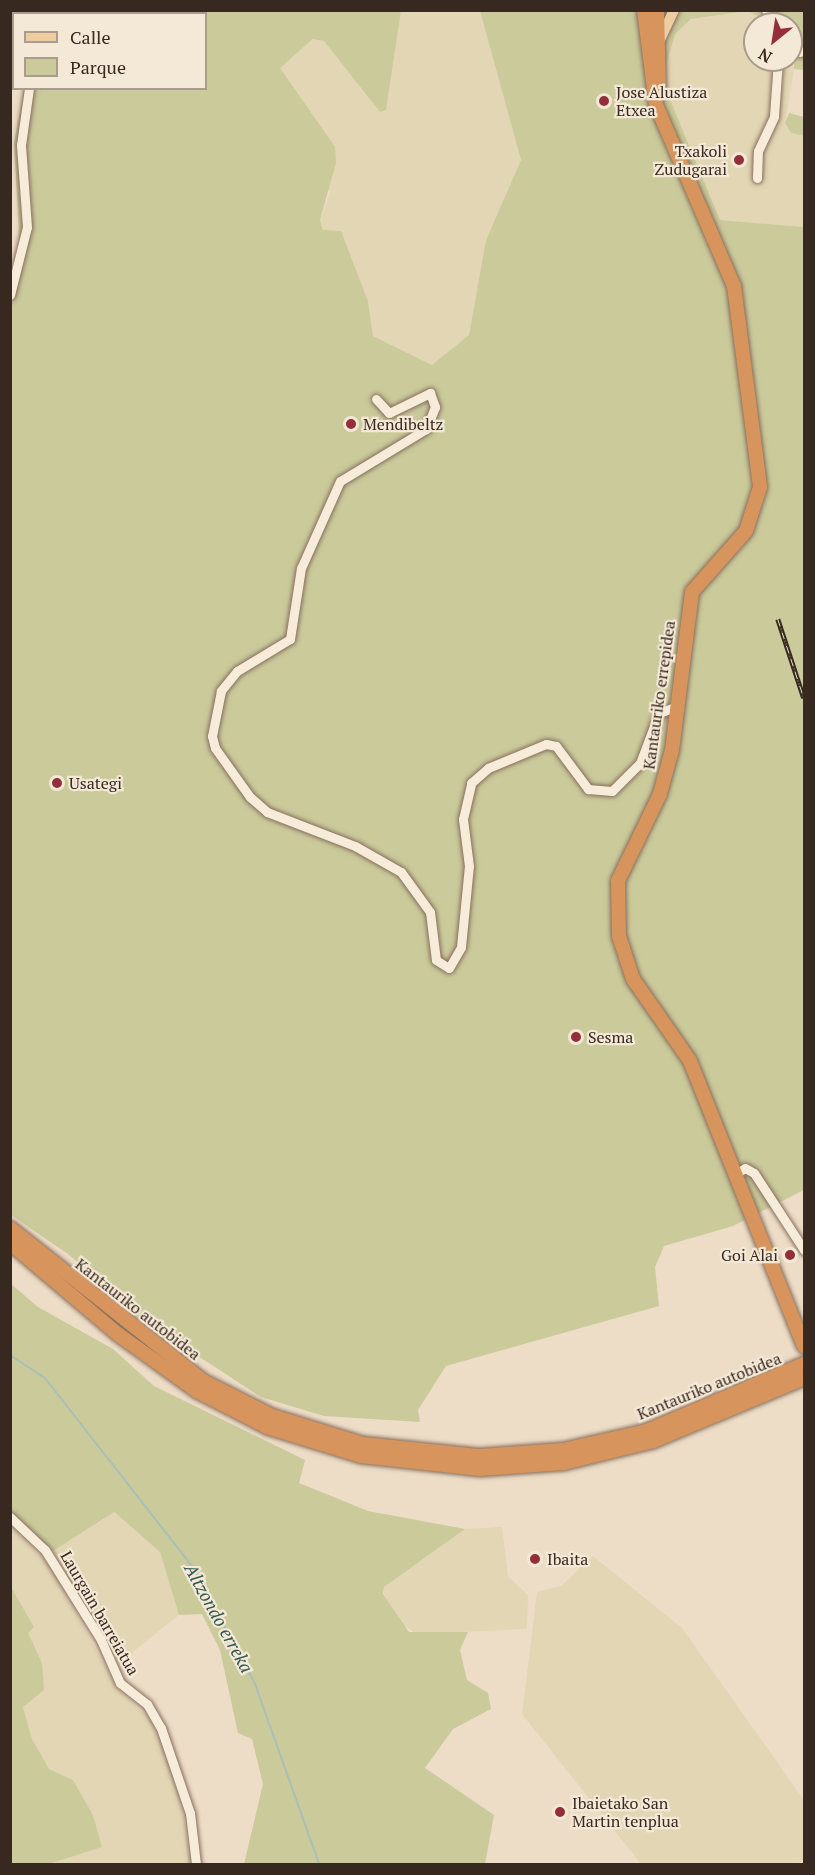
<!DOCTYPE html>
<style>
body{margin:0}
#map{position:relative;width:815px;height:1875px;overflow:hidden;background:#edddc7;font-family:"PT Serif",serif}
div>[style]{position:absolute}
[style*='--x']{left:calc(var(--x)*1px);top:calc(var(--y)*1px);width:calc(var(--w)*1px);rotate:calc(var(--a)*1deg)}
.farmland>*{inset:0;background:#e2d6b4}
.green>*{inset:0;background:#caca9b}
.stream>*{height:2px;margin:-1px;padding:0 1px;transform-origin:1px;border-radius:1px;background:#a8c0b7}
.roads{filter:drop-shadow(0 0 2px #876f5d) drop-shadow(0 0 2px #876f5d)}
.minor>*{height:9px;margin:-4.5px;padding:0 4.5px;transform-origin:4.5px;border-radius:4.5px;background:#f7ebda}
.major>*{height:10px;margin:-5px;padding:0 5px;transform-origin:5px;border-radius:5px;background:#eecea0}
.highway>*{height:14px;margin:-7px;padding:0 7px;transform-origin:7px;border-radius:7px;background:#d7945c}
.rail>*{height:4.5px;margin-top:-2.25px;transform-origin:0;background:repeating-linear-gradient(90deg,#f4e8d6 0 7px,#382920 0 14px);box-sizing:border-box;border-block:2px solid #382920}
.dots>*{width:16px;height:16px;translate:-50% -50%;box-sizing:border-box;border:3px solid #f4e8d6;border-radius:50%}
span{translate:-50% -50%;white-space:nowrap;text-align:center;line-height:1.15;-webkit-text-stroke:4.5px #f4e8d6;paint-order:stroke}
.poi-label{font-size:16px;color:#382920}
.left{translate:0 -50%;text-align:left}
.right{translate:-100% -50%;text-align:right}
.street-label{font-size:16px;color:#382920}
.water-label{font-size:18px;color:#305751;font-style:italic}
.frame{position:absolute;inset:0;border:12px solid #382920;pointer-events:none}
.legend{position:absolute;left:12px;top:12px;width:195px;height:78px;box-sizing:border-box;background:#f4e8d6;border:2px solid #a99c8d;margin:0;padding:8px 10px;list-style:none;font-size:18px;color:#382920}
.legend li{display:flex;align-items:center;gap:12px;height:30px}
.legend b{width:30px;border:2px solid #a99c8d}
.north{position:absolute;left:743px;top:12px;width:60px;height:60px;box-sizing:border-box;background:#f4e8d6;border:2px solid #a99c8d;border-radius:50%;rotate:210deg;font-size:16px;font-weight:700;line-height:24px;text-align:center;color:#382920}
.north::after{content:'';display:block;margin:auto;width:21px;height:27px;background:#942f3a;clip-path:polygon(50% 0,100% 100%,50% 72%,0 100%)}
</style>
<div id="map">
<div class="farmland">
<div style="clip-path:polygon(401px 11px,480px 11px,521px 160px,486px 240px,469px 335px,432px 365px,373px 336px,368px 301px,341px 232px,323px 230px,320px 220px,330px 193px,280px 68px,314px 39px,324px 41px,380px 112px,386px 110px)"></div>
<div style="clip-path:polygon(748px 11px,772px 24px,755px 24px,755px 60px,791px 56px,794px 69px,785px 123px,791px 133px,804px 136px,804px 227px,720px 220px,662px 80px,675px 34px,691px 19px)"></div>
<div style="clip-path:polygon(113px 1512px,160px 1552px,179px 1615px,119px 1663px,53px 1551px)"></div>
<div style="clip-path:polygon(10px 1527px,49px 1564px,118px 1690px,151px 1720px,177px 1783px,192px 1864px,49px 1864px,102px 1847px,93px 1815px,73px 1780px,49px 1769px,32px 1739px,23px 1707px,42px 1664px,27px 1633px,34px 1628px,11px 1587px)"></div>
<div style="clip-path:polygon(502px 1527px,508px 1576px,528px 1595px,527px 1629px,417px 1634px,397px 1621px,385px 1604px,384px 1587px,465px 1529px)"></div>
<div style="clip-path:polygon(593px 1556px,682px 1628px,804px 1800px,804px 1859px,797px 1864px,641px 1864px,522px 1714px,537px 1592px,561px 1586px)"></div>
</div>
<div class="green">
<div style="clip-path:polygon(52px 11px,401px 11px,386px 110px,380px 112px,324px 41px,313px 39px,280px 68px,335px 147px,336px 163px,320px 220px,323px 230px,341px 231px,368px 301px,373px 336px,432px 365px,469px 335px,486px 240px,521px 160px,480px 11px,804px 11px,804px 70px,794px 69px,791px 24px,772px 24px,748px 11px,691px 19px,675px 34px,662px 80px,720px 220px,804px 227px,804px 1190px,733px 1226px,664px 1246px,655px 1267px,659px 1306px,446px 1366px,418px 1410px,420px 1422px,324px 1416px,261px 1397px,144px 1321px,68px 1254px,11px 1215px,10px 279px,20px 255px,14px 143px,24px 89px,206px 88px,206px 14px)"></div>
<div style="clip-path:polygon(789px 113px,804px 117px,804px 136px,791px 133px,785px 123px)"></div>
<div style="clip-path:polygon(11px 1284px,38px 1307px,113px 1349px,154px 1386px,305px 1460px,299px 1483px,368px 1511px,465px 1529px,384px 1587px,383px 1594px,409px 1632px,468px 1632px,460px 1650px,467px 1680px,488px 1693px,491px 1709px,453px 1729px,425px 1768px,494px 1815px,485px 1864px,244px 1864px,263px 1784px,252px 1739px,238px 1733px,220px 1650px,202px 1614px,179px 1615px,160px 1552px,114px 1512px,53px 1551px,11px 1512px)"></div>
<div style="clip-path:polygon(11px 1587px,34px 1627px,28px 1633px,42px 1663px,44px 1690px,23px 1707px,32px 1739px,49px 1769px,73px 1780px,93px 1815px,102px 1847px,49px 1864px,11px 1864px)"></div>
</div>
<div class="stream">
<div style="--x:10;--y:1355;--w:42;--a:33.3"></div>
<div style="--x:45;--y:1378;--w:242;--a:52"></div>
<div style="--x:194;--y:1569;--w:130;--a:62.1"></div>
<div style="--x:255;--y:1684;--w:191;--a:70.4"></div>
</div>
<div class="roads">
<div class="minor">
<div style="--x:59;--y:10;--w:4;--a:76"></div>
<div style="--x:766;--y:10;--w:19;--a:47"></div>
<div style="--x:799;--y:52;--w:5;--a:-11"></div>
<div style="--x:757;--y:178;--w:27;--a:-88"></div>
<div style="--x:758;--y:151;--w:38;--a:-65"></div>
<div style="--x:774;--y:116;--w:56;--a:-85.9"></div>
<div style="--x:10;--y:295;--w:70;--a:-76"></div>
<div style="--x:27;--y:227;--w:82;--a:-94.2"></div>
<div style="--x:21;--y:145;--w:58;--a:-82"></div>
<div style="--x:376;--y:399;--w:19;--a:47"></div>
<div style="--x:389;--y:413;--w:46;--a:-26"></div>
<div style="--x:430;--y:393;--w:15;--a:70"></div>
<div style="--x:435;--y:407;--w:24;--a:112"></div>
<div style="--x:426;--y:429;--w:100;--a:148.8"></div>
<div style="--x:340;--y:481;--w:95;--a:114.1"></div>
<div style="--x:301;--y:568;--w:72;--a:98.8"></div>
<div style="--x:290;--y:639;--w:62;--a:148.9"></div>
<div style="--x:237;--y:671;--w:26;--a:129"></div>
<div style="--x:221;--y:691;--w:46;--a:101.3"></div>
<div style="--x:212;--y:736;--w:12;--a:76"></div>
<div style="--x:215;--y:748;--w:60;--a:54.5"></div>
<div style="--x:250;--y:797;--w:23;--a:41"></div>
<div style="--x:267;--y:812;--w:94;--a:21.1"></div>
<div style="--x:355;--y:846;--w:53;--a:29.5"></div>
<div style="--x:401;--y:872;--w:49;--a:54.1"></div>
<div style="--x:430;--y:912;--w:48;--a:82.9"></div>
<div style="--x:436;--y:960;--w:15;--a:32"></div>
<div style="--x:449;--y:968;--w:24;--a:-60"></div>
<div style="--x:461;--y:947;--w:81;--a:-84.4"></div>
<div style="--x:469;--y:866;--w:47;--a:-97.3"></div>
<div style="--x:463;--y:819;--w:37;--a:-77"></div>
<div style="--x:471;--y:783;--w:23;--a:-41"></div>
<div style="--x:488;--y:768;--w:63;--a:-22.5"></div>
<div style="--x:546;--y:744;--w:10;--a:11"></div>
<div style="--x:556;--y:746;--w:54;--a:53.3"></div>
<div style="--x:588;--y:789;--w:24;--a:5"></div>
<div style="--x:612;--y:791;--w:40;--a:-45"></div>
<div style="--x:640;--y:763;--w:53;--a:-69.2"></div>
<div style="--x:659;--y:713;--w:19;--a:-21"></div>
<div style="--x:737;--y:1173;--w:9;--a:-32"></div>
<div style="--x:745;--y:1168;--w:10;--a:29"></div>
<div style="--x:754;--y:1173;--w:92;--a:57"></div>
<div style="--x:10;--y:1517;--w:48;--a:43.3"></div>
<div style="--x:45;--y:1550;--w:106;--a:58.1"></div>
<div style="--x:101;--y:1640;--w:47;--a:66.2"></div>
<div style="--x:120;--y:1683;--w:34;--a:38"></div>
<div style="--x:147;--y:1704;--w:28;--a:60"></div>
<div style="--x:161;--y:1728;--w:90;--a:71.2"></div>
<div style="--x:190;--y:1813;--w:51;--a:83.3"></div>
</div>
<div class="major">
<div style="--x:659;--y:42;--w:35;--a:-65"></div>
</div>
<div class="highway">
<div style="--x:644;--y:10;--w:96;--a:82.8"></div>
<div style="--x:656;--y:105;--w:197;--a:66.7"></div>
<div style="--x:734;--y:286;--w:203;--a:82.6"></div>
<div style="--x:760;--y:487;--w:46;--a:107.7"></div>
<div style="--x:746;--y:531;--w:81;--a:131.5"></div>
<div style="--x:692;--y:592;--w:159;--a:97.2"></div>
<div style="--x:672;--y:750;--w:46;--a:105.3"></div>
<div style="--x:660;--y:794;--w:97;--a:115.8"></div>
<div style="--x:618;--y:881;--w:55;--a:89"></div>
<div style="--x:619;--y:936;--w:45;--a:72"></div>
<div style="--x:633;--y:979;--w:100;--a:55.2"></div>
<div style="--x:690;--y:1061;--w:307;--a:68.2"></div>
<div style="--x:657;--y:10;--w:81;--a:88.6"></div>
<div style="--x:10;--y:1228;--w:246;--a:38.4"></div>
<div style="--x:203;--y:1381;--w:77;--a:26.9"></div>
<div style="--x:272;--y:1416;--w:95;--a:17.1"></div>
<div style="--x:363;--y:1444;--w:118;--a:5.9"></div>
<div style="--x:480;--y:1456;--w:83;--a:-4.1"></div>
<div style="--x:563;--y:1450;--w:86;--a:-12.7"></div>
<div style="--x:647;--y:1431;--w:171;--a:-23.1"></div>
<div style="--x:10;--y:1243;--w:143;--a:40.2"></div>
<div style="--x:119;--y:1335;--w:96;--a:35.7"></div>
<div style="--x:197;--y:1391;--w:79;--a:27.2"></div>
<div style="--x:267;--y:1427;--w:98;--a:17.1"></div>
<div style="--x:361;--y:1456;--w:120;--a:6.2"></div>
<div style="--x:480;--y:1469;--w:84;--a:-4.1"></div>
<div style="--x:564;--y:1463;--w:92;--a:-13.9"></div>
<div style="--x:653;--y:1441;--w:164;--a:-22.6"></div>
</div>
</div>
<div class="rail">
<div style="--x:778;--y:619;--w:83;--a:71.8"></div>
</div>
<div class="dots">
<div style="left:604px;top:101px;background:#942f3a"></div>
<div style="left:739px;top:160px;background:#942f3a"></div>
<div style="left:351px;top:424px;background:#942f3a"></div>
<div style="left:57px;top:783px;background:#942f3a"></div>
<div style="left:576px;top:1037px;background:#942f3a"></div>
<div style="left:790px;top:1255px;background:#942f3a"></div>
<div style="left:535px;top:1559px;background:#942f3a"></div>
<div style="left:560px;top:1812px;background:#942f3a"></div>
</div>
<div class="poi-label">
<span class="left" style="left:616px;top:101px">Jose Alustiza<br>Etxea</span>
<span class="right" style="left:727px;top:160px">Txakoli<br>Zudugarai</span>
<span class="left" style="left:363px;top:424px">Mendibeltz</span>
<span class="left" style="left:69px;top:783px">Usategi</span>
<span class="left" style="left:588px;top:1037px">Sesma</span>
<span class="right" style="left:778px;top:1255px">Goi Alai</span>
<span class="left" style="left:547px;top:1559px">Ibaita</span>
<span class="left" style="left:572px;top:1812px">Ibaietako San<br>Martin tenplua</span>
</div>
<div class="street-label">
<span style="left:659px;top:695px;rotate:-82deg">Kantauriko errepidea</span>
<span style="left:138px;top:1309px;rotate:38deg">Kantauriko autobidea</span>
<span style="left:709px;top:1386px;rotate:-22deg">Kantauriko autobidea</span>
<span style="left:100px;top:1613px;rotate:60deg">Laurgain barreiatua</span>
</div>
<div class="water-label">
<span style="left:219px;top:1618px;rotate:61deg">Altzondo erreka</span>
</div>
<div class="frame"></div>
<ul class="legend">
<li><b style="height:8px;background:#eecea0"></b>Calle</li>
<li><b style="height:16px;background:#caca9b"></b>Parque</li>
</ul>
<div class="north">N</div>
</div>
